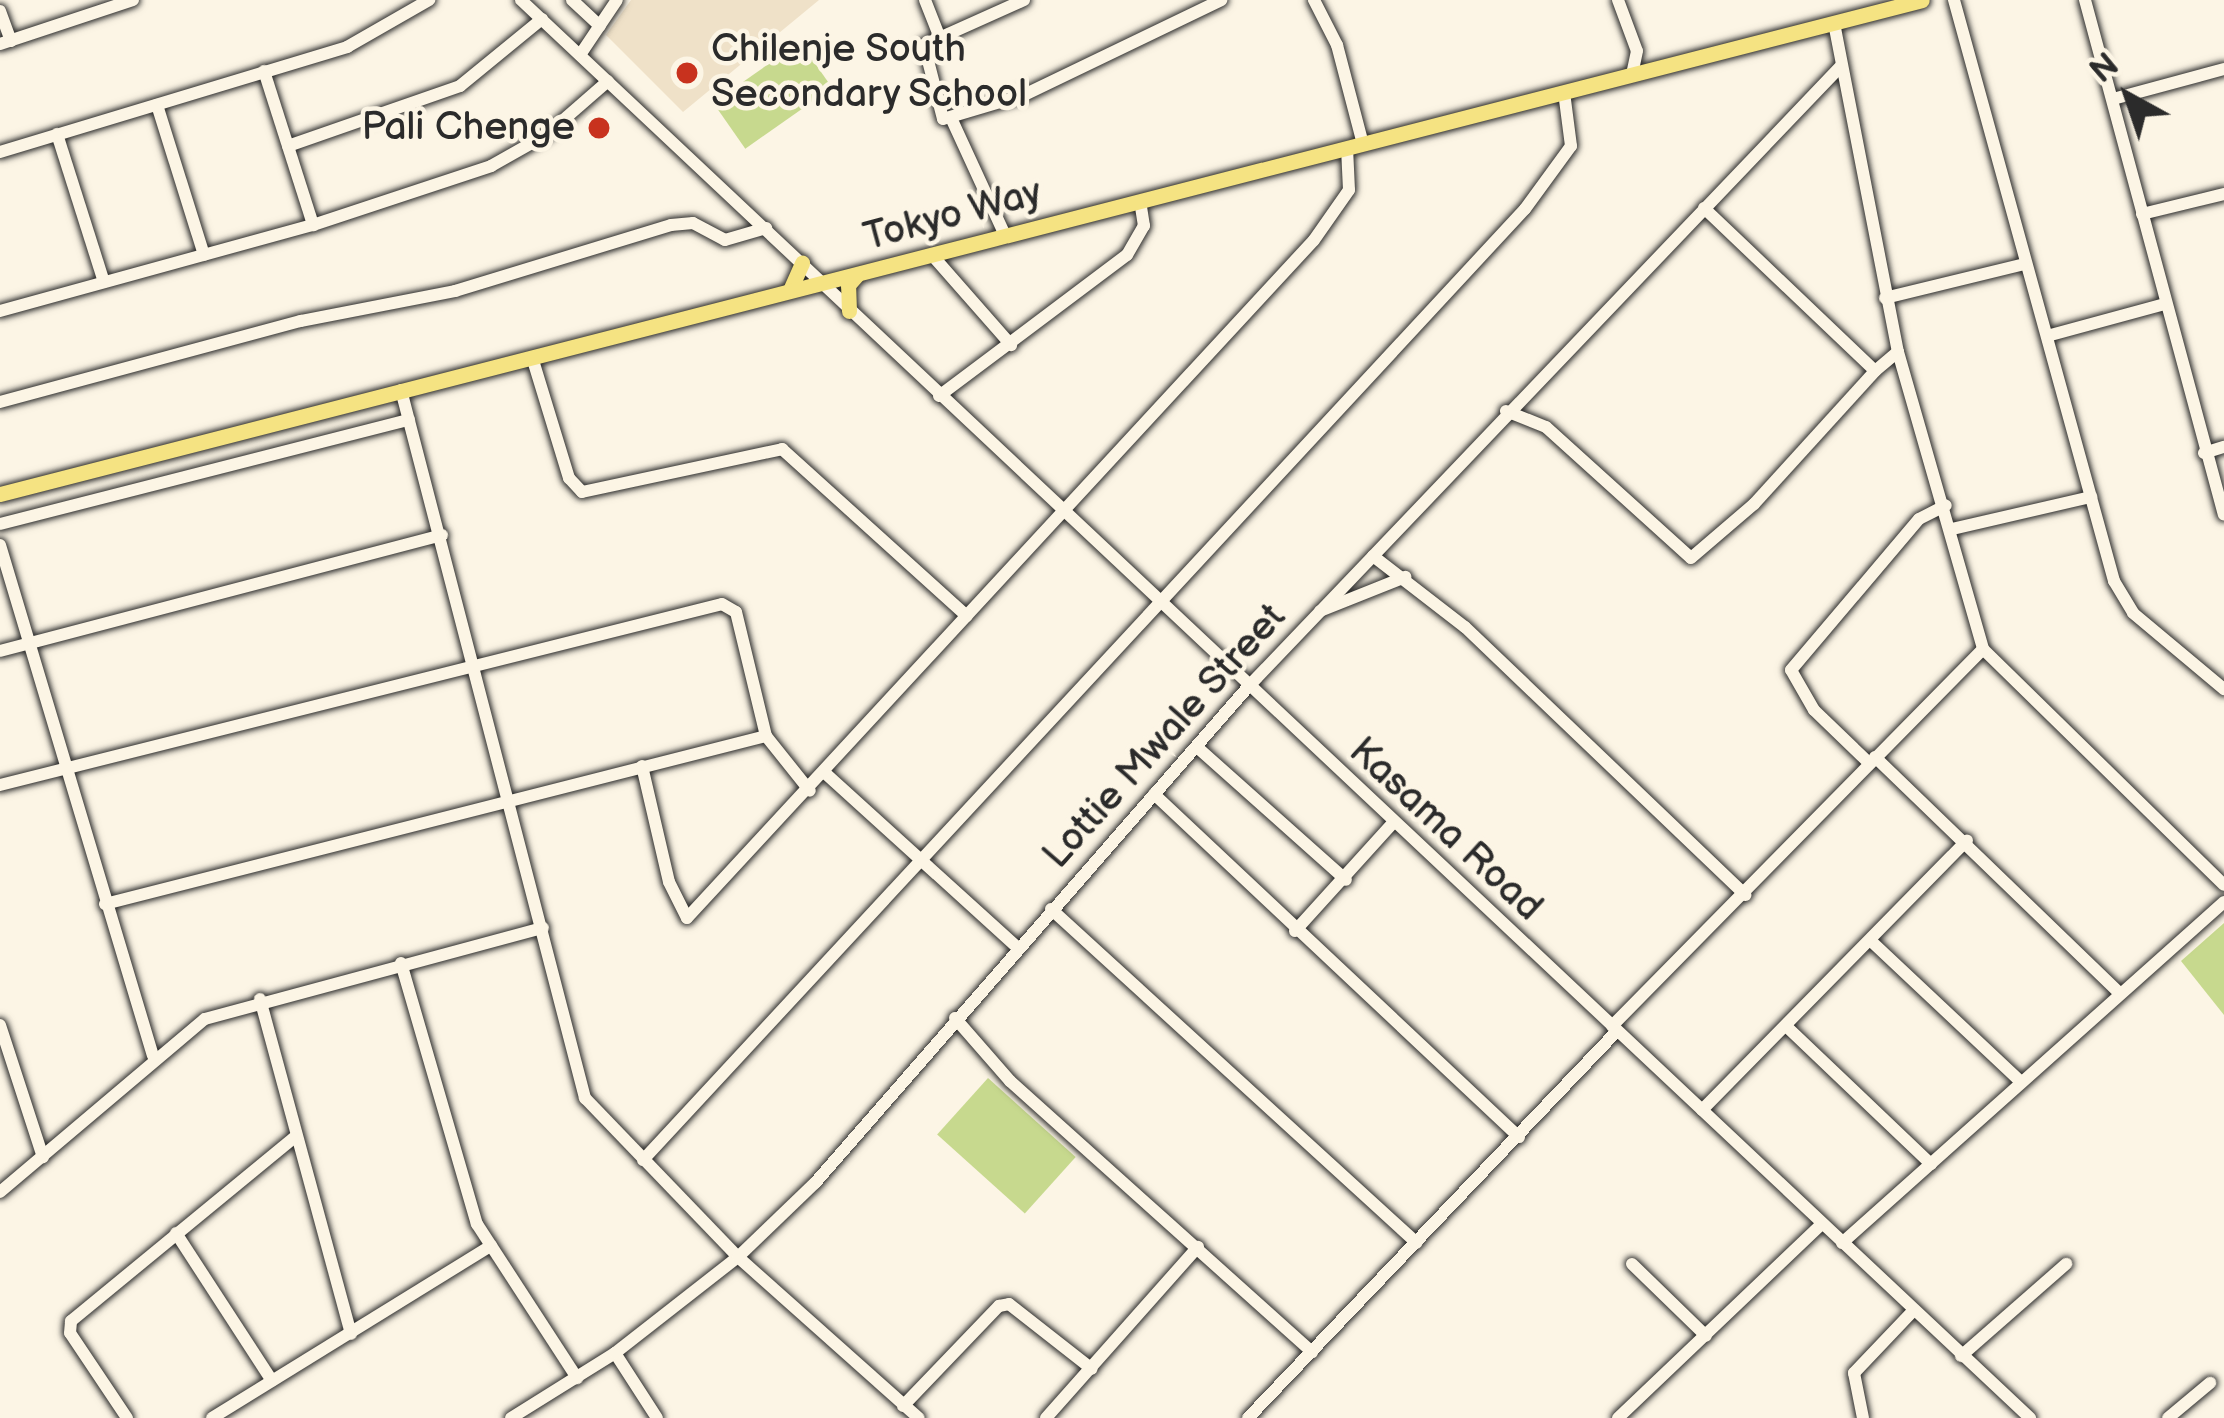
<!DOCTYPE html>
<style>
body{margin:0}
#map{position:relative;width:2224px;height:1418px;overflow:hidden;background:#fcf5e5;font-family:"Balsamiq Sans",sans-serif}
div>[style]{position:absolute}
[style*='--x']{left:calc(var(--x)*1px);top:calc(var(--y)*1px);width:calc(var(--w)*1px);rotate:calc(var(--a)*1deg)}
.built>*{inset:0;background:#efe1c8}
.green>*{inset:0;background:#c7d98e;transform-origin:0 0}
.roads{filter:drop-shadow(0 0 3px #2b2b2b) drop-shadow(0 0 3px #2b2b2b)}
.minor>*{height:12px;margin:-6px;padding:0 6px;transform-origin:6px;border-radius:6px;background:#fcf5e5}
.major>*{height:15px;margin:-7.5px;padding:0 7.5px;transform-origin:7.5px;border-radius:7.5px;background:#f5e382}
.dots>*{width:33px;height:33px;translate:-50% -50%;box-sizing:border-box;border:6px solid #fcf5e5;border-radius:50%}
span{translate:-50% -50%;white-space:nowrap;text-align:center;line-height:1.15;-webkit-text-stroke:9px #fcf5e5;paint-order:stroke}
.poi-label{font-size:39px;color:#2b2b2b}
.left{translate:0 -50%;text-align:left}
.right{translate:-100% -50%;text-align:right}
.street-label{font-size:39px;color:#2b2b2b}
.north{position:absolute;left:2068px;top:36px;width:120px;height:120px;-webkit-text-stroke:9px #fcf5e5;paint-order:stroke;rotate:320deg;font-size:33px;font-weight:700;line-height:48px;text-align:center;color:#2b2b2b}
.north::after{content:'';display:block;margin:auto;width:42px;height:54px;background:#2b2b2b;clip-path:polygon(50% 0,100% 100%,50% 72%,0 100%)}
</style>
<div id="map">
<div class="built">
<div style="clip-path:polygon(631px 0,819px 0,683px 112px,606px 35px)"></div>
</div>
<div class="green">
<div style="left:800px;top:42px;width:56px;height:106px;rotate:55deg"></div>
<div style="clip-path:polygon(2224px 923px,2224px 1015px,2181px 961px)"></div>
<div style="left:988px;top:1078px;width:118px;height:76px;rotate:42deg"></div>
</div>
<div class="roads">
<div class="minor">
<div style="--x:521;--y:0;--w:2071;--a:43.22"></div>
<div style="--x:572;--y:0;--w:38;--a:43"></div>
<div style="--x:925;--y:0;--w:41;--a:68.5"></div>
<div style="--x:1024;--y:0;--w:110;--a:155.8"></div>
<div style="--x:924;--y:45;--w:76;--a:75.6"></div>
<div style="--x:943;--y:119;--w:84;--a:-16.5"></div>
<div style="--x:1024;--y:95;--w:219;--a:-25.7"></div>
<div style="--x:1314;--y:0;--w:51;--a:62.9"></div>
<div style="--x:1337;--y:45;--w:102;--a:75.3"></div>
<div style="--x:1618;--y:0;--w:54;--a:69.6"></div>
<div style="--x:1637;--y:51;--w:25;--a:102"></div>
<div style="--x:1954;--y:0;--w:603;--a:74.6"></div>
<div style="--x:2114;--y:581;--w:37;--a:59"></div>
<div style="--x:2133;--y:613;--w:119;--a:39.9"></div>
<div style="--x:2085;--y:0;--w:533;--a:74.9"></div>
<div style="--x:0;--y:11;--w:32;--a:70"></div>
<div style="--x:1834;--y:23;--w:335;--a:79"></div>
<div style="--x:1898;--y:352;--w:309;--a:74"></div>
<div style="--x:1983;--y:649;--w:337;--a:44.4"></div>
<div style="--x:0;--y:44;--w:140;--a:-18.3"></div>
<div style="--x:580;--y:55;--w:66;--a:-56.1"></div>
<div style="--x:264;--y:71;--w:162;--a:72.3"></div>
<div style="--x:2113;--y:99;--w:115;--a:-15.1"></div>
<div style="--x:157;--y:105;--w:157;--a:72.6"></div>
<div style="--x:952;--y:120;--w:127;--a:65.3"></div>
<div style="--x:57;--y:134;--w:155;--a:72.4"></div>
<div style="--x:288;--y:146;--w:182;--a:-19.2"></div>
<div style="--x:460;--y:86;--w:106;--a:-39.3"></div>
<div style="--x:0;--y:152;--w:363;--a:-16.8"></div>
<div style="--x:347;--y:47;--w:95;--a:-29.8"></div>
<div style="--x:1704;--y:208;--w:236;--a:43.6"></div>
<div style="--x:1875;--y:371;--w:30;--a:-40"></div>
<div style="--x:2142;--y:214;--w:84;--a:-13.7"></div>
<div style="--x:932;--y:255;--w:120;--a:48.7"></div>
<div style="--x:1885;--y:298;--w:143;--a:-13.7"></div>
<div style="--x:0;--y:311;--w:325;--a:-15.4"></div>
<div style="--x:313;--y:225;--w:188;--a:-18.3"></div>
<div style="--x:491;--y:166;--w:63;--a:-29.4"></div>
<div style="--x:546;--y:135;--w:82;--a:-41.1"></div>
<div style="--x:2047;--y:336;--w:122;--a:-15.2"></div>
<div style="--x:532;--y:357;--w:127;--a:73"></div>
<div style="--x:569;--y:478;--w:19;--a:47"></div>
<div style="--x:582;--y:492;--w:205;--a:-12.1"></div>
<div style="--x:782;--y:449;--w:249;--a:42.1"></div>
<div style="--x:401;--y:390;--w:732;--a:75.43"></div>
<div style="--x:585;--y:1098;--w:221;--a:46.1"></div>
<div style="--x:738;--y:1257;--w:242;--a:41.7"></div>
<div style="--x:939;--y:396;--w:235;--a:-36.9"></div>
<div style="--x:1127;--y:255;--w:34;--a:-60"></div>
<div style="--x:1144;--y:226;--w:24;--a:-99"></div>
<div style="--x:0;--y:402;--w:312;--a:-15.1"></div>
<div style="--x:301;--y:321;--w:157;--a:-11"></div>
<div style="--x:455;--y:291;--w:226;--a:-17"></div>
<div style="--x:671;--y:225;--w:22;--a:-5"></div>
<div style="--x:693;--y:223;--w:36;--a:28"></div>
<div style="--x:725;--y:240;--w:43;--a:-16.3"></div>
<div style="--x:1506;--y:411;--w:43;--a:21.8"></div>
<div style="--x:1546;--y:427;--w:195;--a:42.1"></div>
<div style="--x:1691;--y:558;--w:83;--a:-40.6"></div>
<div style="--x:1754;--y:504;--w:180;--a:-47.7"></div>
<div style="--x:2204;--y:453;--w:21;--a:-17"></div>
<div style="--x:0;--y:524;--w:422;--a:-14.3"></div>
<div style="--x:1952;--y:529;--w:143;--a:-13"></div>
<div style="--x:0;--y:545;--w:533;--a:73.33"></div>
<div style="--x:1373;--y:556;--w:116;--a:37.7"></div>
<div style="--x:1465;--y:627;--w:388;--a:43.7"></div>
<div style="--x:1320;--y:611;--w:92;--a:-21.8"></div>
<div style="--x:0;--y:651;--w:457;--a:-14.7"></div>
<div style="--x:1198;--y:748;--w:198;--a:41.7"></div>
<div style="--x:1875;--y:757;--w:341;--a:44"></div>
<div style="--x:1869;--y:763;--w:76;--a:-136.1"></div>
<div style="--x:1814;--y:710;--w:46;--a:-119.9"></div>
<div style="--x:1791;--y:670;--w:198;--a:-49.7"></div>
<div style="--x:1919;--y:519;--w:30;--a:-27"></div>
<div style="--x:642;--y:766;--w:119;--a:76.9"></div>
<div style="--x:669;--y:882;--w:40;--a:63.4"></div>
<div style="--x:687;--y:918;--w:923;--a:-47.24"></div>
<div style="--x:1314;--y:240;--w:61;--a:-55"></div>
<div style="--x:1349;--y:190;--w:42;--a:-92.7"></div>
<div style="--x:825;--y:773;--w:259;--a:42.2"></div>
<div style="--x:0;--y:785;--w:744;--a:-14.07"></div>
<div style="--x:722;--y:604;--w:16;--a:30"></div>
<div style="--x:736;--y:612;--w:128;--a:76.4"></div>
<div style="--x:766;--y:736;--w:70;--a:51.3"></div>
<div style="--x:1154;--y:794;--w:501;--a:43.22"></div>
<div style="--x:105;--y:904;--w:682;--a:-14.26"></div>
<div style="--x:1051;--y:909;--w:495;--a:42.4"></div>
<div style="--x:1295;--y:931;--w:147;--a:-47.8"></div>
<div style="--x:1871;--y:941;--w:206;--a:43.2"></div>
<div style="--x:401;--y:963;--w:272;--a:73.8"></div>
<div style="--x:477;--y:1224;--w:184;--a:57"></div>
<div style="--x:260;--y:999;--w:347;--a:74.8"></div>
<div style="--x:955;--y:1018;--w:84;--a:48.9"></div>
<div style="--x:1010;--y:1081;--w:406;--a:41.9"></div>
<div style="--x:0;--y:1025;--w:139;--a:72"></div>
<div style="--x:1612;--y:1026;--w:529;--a:-45.46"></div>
<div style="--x:1787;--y:1027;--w:199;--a:43.6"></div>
<div style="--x:1702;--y:1110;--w:378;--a:-45.5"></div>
<div style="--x:643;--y:1160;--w:1297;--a:-47.16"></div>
<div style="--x:1525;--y:209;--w:78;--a:-53.9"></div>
<div style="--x:1571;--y:146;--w:54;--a:-97.4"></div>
<div style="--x:0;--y:1192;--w:268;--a:-40.2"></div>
<div style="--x:205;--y:1019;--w:350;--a:-15.1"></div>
<div style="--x:176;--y:1233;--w:176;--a:57"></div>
<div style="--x:1842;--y:1243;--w:512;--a:-41.75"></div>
<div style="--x:1632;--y:1264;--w:103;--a:44.2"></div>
<div style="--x:615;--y:1353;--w:77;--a:57.1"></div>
<div style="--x:1961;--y:1356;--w:140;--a:-41.2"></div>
<div style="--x:903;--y:1406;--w:139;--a:-46.2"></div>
<div style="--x:999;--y:1306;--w:10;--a:-11"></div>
<div style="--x:1009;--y:1304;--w:105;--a:38.1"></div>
<div style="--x:127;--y:1418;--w:102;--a:-123.8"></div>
<div style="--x:70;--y:1333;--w:12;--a:-85"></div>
<div style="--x:71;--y:1321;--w:291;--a:-39.4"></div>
<div style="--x:212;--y:1418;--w:328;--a:-31.7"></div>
<div style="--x:511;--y:1418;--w:123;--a:-32"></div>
<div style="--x:615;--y:1353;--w:156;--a:-38"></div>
<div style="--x:738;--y:1257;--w:107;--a:-43.9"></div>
<div style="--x:815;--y:1183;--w:658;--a:-48.88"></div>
<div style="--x:1248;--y:687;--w:859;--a:-46.32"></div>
<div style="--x:1046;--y:1418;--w:229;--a:-48.4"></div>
<div style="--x:1248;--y:1418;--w:535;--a:-46.36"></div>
<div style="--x:1618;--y:1418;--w:282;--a:-43.6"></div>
<div style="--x:1863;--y:1418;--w:46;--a:-101.3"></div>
<div style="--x:1854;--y:1373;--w:86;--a:-46.4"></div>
<div style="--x:2168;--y:1418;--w:55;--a:-39.8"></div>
</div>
<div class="major">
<div style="--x:790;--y:290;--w:30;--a:-66"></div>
<div style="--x:849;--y:311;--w:26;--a:-92"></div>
<div style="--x:848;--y:285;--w:13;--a:-48"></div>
<div style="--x:0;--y:494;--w:1984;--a:-14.41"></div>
</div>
</div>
<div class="dots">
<div style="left:687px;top:73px;background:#c8321e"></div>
<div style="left:599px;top:128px;background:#c8321e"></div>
</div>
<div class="poi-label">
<span class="left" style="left:711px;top:73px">Chilenje South<br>Secondary School</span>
<span class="right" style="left:575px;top:128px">Pali Chenge</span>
</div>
<div class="street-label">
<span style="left:953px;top:216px;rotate:-15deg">Tokyo Way</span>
<span style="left:1165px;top:737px;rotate:-48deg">Lottie Mwale Street</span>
<span style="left:1445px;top:830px;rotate:43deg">Kasama Road</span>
</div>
<div class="north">N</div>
</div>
